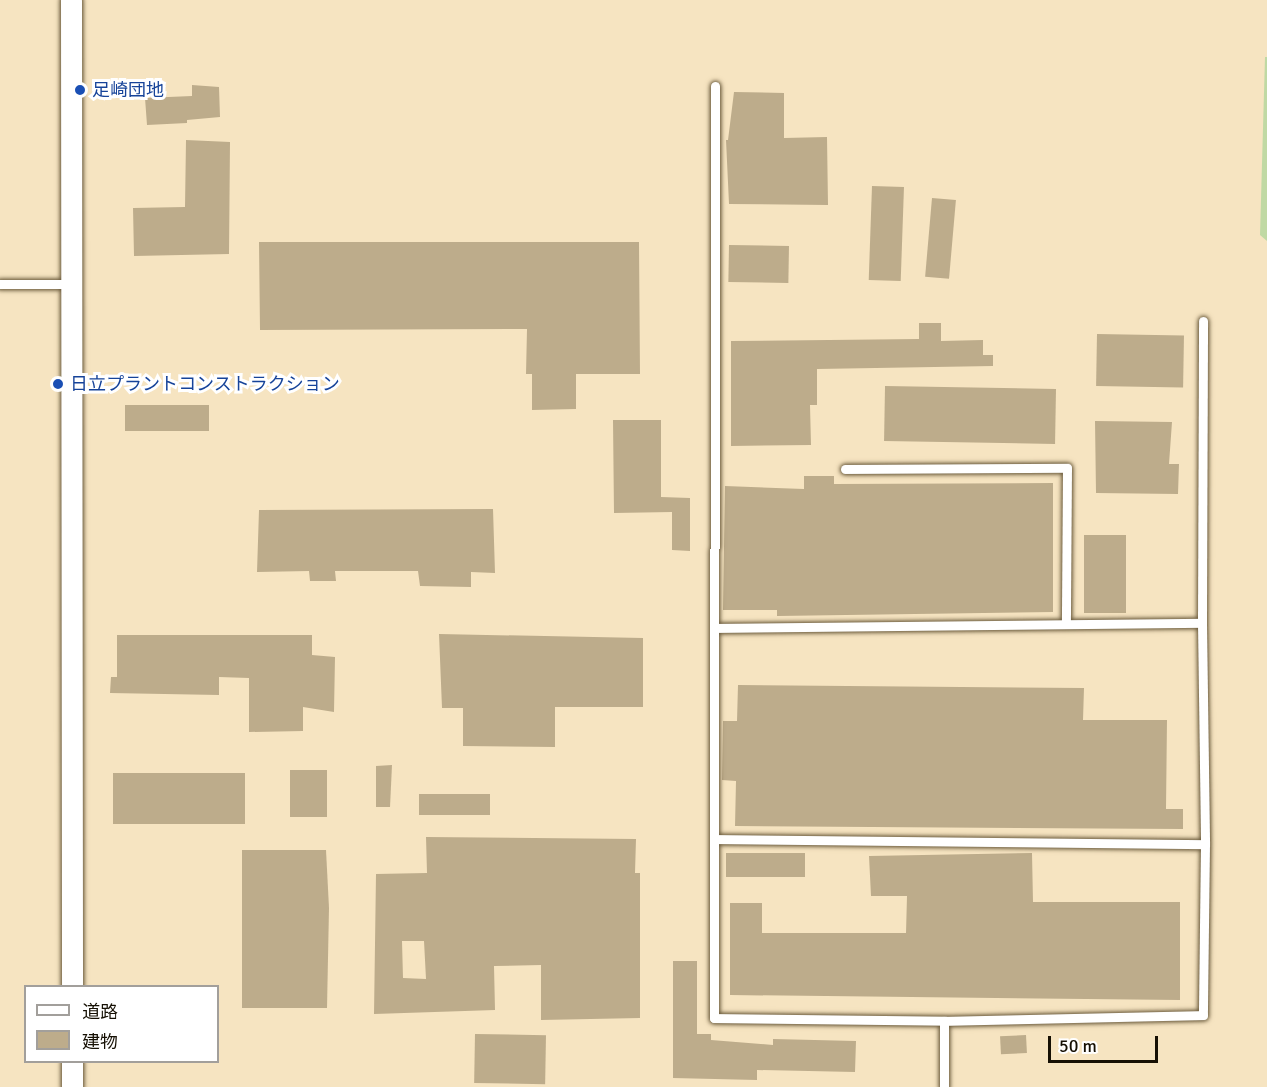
<!DOCTYPE html>
<meta charset="utf-8">
<style>
body{margin:0}
#map{position:relative;width:1267px;height:1087px;overflow:hidden;background:#f6e4c1;font-family:Signika,"Noto Sans JP",sans-serif}
div>[style]{position:absolute}
[style*='--x']{left:calc(var(--x)*1px);top:calc(var(--y)*1px);width:calc(var(--w)*1px);rotate:calc(var(--a)*1deg)}
.green>*{inset:0;background:#c0d9a4}
.building>*{inset:0;background:#bdac8b;transform-origin:0 0}
.roads{filter:drop-shadow(0 0 2px #6b5b3c) drop-shadow(0 0 2px #6b5b3c)}
.service>*{height:9px;margin:-4.5px;padding:0 4.5px;transform-origin:4.5px;border-radius:4.5px;background:#fff}
.tertiary>*{height:21px;margin:-10.5px;padding:0 10.5px;transform-origin:10.5px;border-radius:10.5px;background:#fff}
.dots>*{width:16px;height:16px;translate:-50% -50%;box-sizing:border-box;border:3px solid #fff;border-radius:50%}
span{translate:-50% -50%;white-space:nowrap;text-align:center;line-height:1.15;-webkit-text-stroke:6px #fff;paint-order:stroke}
.transit-label{font-size:18px;color:#164399}
.left{translate:0 -50%;text-align:left}
.legend{position:absolute;left:24px;top:985px;width:195px;height:78px;box-sizing:border-box;background:#fff;border:2px solid #a29f9b;margin:0;padding:8px 10px;list-style:none;font-size:18px;color:#161004}
.legend li{display:flex;align-items:center;gap:12px;height:30px}
.legend b{width:30px;border:2px solid #a29f9b}
.scale{position:absolute;left:1048px;top:1036px;width:110px;height:27px;box-sizing:border-box;border:3px solid #161004;border-top:0;padding-left:8px;font-size:18px;line-height:21px;white-space:nowrap;color:#161004;-webkit-text-stroke:4px #fff;paint-order:stroke}
</style>
<div id="map">
<div class="green">
<div style="clip-path:polygon(1265px 57px,1267px 57px,1267px 241px,1260px 235px)"></div>
</div>
<div class="building">
<div style="clip-path:polygon(192px 85px,219px 87px,220px 117px,187px 120px,187px 123px,147px 125px,145px 98px,192px 96px)"></div>
<div style="clip-path:polygon(734px 92px,784px 93px,784px 138px,827px 137px,828px 205px,729px 204px,726px 140px,728px 140px)"></div>
<div style="clip-path:polygon(186px 140px,230px 142px,229px 254px,134px 256px,133px 208px,185px 207px)"></div>
<div style="left:872px;top:186px;width:32px;height:94px;rotate:2deg"></div>
<div style="left:932px;top:198px;width:24px;height:79px;rotate:5deg"></div>
<div style="clip-path:polygon(259px 242px,639px 242px,640px 374px,576px 374px,576px 409px,532px 410px,532px 374px,526px 374px,527px 329px,260px 330px)"></div>
<div style="left:729px;top:245px;width:60px;height:37px;rotate:1deg"></div>
<div style="clip-path:polygon(919px 323px,941px 323px,941px 341px,983px 340px,983px 355px,993px 355px,993px 366px,817px 369px,817px 405px,810px 405px,811px 445px,731px 446px,731px 341px,919px 339px)"></div>
<div style="left:1097px;top:334px;width:87px;height:52px;rotate:1deg"></div>
<div style="left:1056px;top:389px;width:55px;height:171px;rotate:91deg"></div>
<div style="left:125px;top:405px;width:84px;height:26px"></div>
<div style="clip-path:polygon(613px 420px,661px 420px,661px 497px,690px 498px,690px 551px,672px 550px,672px 512px,614px 513px)"></div>
<div style="clip-path:polygon(1095px 421px,1172px 422px,1169px 464px,1179px 464px,1178px 494px,1096px 493px)"></div>
<div style="clip-path:polygon(804px 476px,834px 476px,834px 484px,1053px 483px,1053px 612px,777px 616px,777px 610px,723px 610px,725px 486px,804px 489px)"></div>
<div style="clip-path:polygon(493px 509px,495px 573px,471px 572px,471px 587px,420px 586px,418px 571px,335px 571px,336px 581px,310px 581px,309px 571px,257px 572px,259px 510px)"></div>
<div style="left:1084px;top:535px;width:42px;height:78px"></div>
<div style="clip-path:polygon(439px 634px,643px 638px,643px 707px,555px 707px,555px 747px,463px 746px,463px 708px,442px 708px)"></div>
<div style="clip-path:polygon(117px 635px,312px 635px,312px 655px,335px 657px,334px 712px,303px 707px,303px 731px,249px 732px,249px 678px,219px 677px,219px 695px,110px 693px,111px 677px,117px 677px)"></div>
<div style="clip-path:polygon(738px 685px,1084px 688px,1083px 720px,1167px 720px,1166px 809px,1183px 809px,1183px 829px,735px 826px,736px 781px,722px 780px,723px 721px,737px 721px)"></div>
<div style="clip-path:polygon(392px 765px,390px 807px,376px 807px,376px 766px)"></div>
<div style="left:290px;top:770px;width:37px;height:47px"></div>
<div style="left:113px;top:773px;width:132px;height:51px"></div>
<div style="left:419px;top:794px;width:71px;height:21px"></div>
<div style="clip-path:polygon(evenodd,426px 837px,636px 839px,635px 873px,640px 873px,640px 1018px,541px 1020px,541px 965px,494px 966px,495px 1010px,374px 1014px,376px 874px,427px 873px,426px 837px,402px 941px,424px 941px,426px 979px,403px 978px,402px 941px)"></div>
<div style="clip-path:polygon(242px 850px,326px 850px,329px 908px,327px 1008px,242px 1008px)"></div>
<div style="left:726px;top:853px;width:79px;height:24px"></div>
<div style="clip-path:polygon(1032px 853px,1033px 902px,1180px 902px,1180px 1000px,730px 995px,730px 903px,762px 903px,762px 933px,906px 933px,907px 896px,871px 896px,869px 856px)"></div>
<div style="clip-path:polygon(673px 961px,697px 961px,697px 1034px,711px 1034px,711px 1040px,773px 1045px,773px 1039px,856px 1041px,855px 1072px,757px 1070px,757px 1080px,673px 1078px)"></div>
<div style="left:475px;top:1034px;width:71px;height:49px;rotate:1deg"></div>
<div style="left:1026px;top:1035px;width:18px;height:26px;rotate:87deg"></div>
</div>
<div class="roads">
<div class="service">
<div style="--x:715;--y:86;--w:932;--a:90.06"></div>
<div style="--x:714;--y:1018;--w:230;--a:0.7"></div>
<div style="--x:944;--y:1021;--w:66;--a:90"></div>
<div style="--x:0;--y:284;--w:71;--a:0"></div>
<div style="--x:845;--y:469;--w:222;--a:-0.3"></div>
<div style="--x:1067;--y:468;--w:156;--a:90.4"></div>
<div style="--x:1202;--y:623;--w:221;--a:89.2"></div>
<div style="--x:715;--y:628;--w:487;--a:-0.6"></div>
<div style="--x:1202;--y:623;--w:302;--a:-89.8"></div>
<div style="--x:714;--y:839;--w:491;--a:0.6"></div>
<div style="--x:1205;--y:844;--w:171;--a:90.7"></div>
<div style="--x:1203;--y:1015;--w:259;--a:178.7"></div>
</div>
<div class="tertiary">
<div style="--x:71;--y:0;--w:986;--a:89.94"></div>
<div style="--x:72;--y:1062;--w:25;--a:90"></div>
</div>
</div>
<div class="dots">
<div style="left:80px;top:90px;background:#1a4fb4"></div>
<div style="left:58px;top:384px;background:#1a4fb4"></div>
</div>
<div class="transit-label">
<span class="left" style="left:92px;top:90px">足崎団地</span>
<span class="left" style="left:70px;top:384px">日立プラントコンストラクション</span>
</div>
<ul class="legend">
<li><b style="height:8px;background:#fff"></b>道路</li>
<li><b style="height:16px;background:#bdac8b"></b>建物</li>
</ul>
<div class="scale">50 m</div>
</div>
